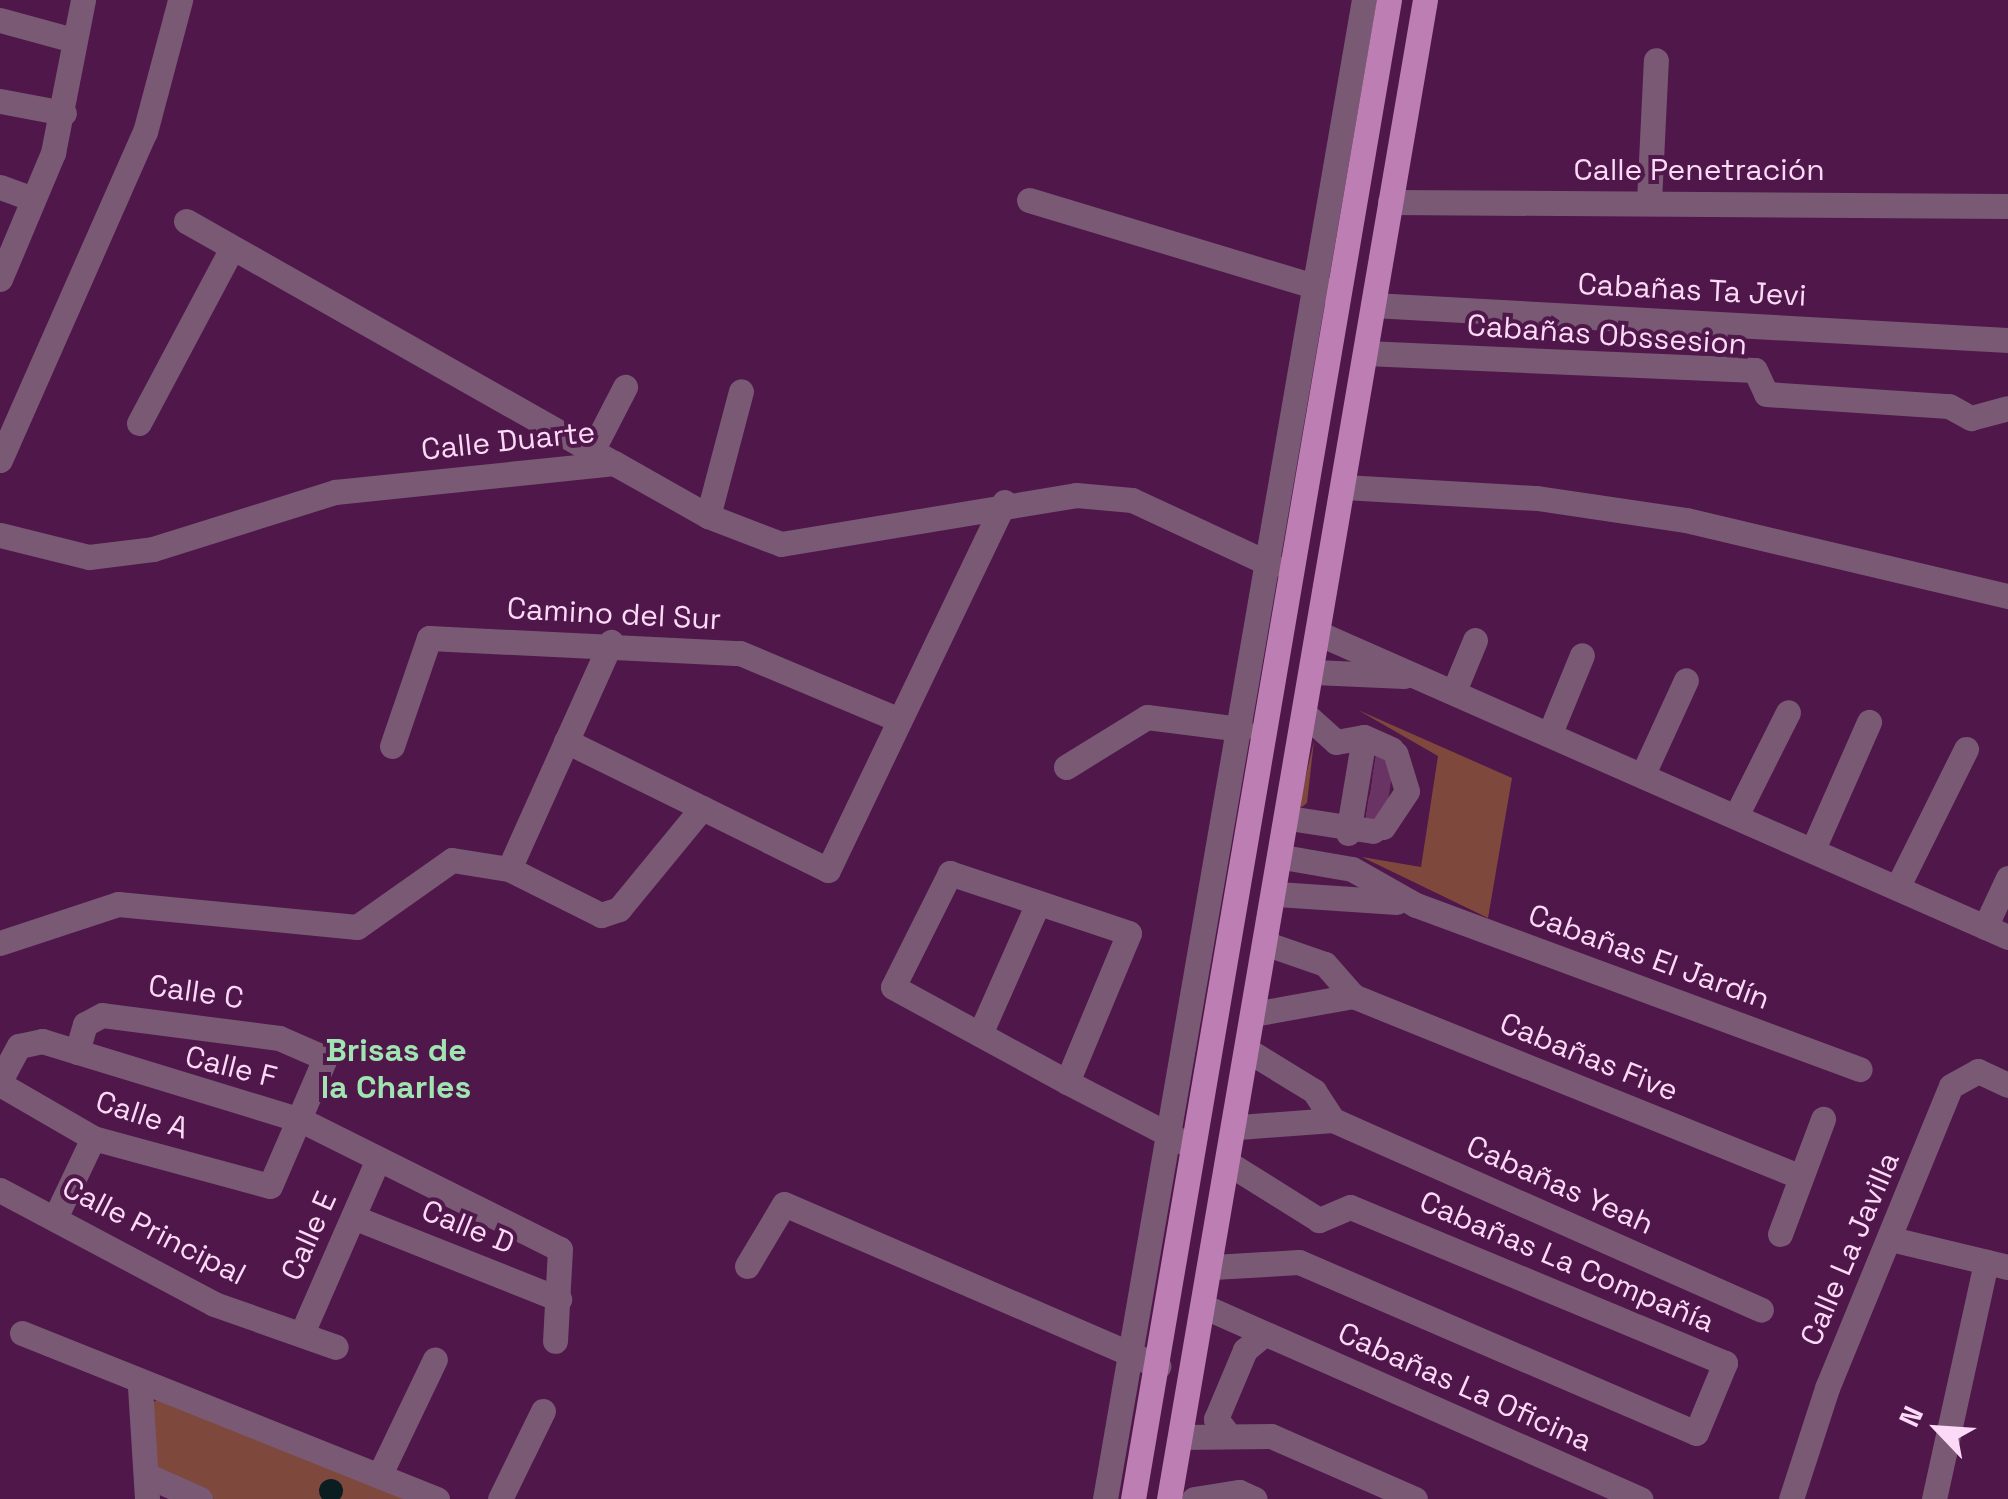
<!DOCTYPE html>
<meta charset="utf-8">
<style>
body{margin:0}
#map{position:relative;width:2008px;height:1499px;overflow:hidden;background:#4f174a;font-family:"Space Grotesk",sans-serif}
div>[style]{position:absolute}
[style*='--x']{left:calc(var(--x)*1px);top:calc(var(--y)*1px);width:calc(var(--w)*1px);rotate:calc(var(--a)*1deg)}
.green>*{inset:0;background:#7f483d}
.water>*{inset:0;background:#0a1d20}
.round{border-radius:50%}
.minor-tunnel>*{height:25px;margin-top:-12.5px;transform-origin:0;background:repeating-linear-gradient(90deg,#693464 0 25px,transparent 0 37px)}
.minor>*{height:25px;margin:-12.5px;padding:0 12.5px;transform-origin:12.5px;border-radius:12.5px;background:#795974}
.major>*{height:25px;margin:-12.5px;padding:0 12.5px;transform-origin:12.5px;border-radius:12.5px;background:#bd7eb4}
span{translate:-50% -50%;white-space:nowrap;text-align:center;line-height:1.15;-webkit-text-stroke:8px #4f174a;paint-order:stroke}
.street-label{font-size:30px;color:#fcd9f6}
.neighbourhood-label{font-size:32px;color:#9fe4b1;font-weight:700}
.north{position:absolute;left:1888px;top:1379px;width:100px;height:100px;-webkit-text-stroke:8px #4f174a;paint-order:stroke;rotate:295deg;font-size:28px;font-weight:700;line-height:40px;text-align:center;color:#fcd9f6}
.north::after{content:'';display:block;margin:auto;width:35px;height:45px;background:#fcd9f6;clip-path:polygon(50% 0,100% 100%,50% 72%,0 100%)}
</style>
<div id="map">
<div class="green">
<div style="clip-path:polygon(1358px 710px,1512px 778px,1488px 918px,1362px 857px,1421px 867px,1438px 756px)"></div>
<div style="clip-path:polygon(1314px 741px,1307px 803px,1302px 807px,1299px 805px)"></div>
<div style="clip-path:polygon(157px 1400px,412px 1499px,214px 1499px,157px 1474px,149px 1404px)"></div>
</div>
<div class="water">
<div class="round" style="left:319px;top:1479px;width:24px;height:24px"></div>
</div>
<div class="minor-tunnel">
<div style="--x:1374;--y:765;--w:19;--a:9"></div>
<div style="--x:1371;--y:786;--w:19;--a:9"></div>
<div style="--x:1367;--y:807;--w:19;--a:9"></div>
</div>
<div class="minor">
<div style="--x:0;--y:20;--w:76;--a:15.3"></div>
<div style="--x:0;--y:101;--w:65;--a:10.6"></div>
<div style="--x:0;--y:187;--w:35;--a:20"></div>
<div style="--x:1029;--y:200;--w:314;--a:16.8"></div>
<div style="--x:1649;--y:201;--w:141;--a:-87.2"></div>
<div style="--x:1390;--y:202;--w:618;--a:0.37"></div>
<div style="--x:186;--y:221;--w:492;--a:29.5"></div>
<div style="--x:0;--y:279;--w:137;--a:-67.2"></div>
<div style="--x:53;--y:153;--w:156;--a:-78.9"></div>
<div style="--x:1373;--y:305;--w:636;--a:3.15"></div>
<div style="--x:1365;--y:353;--w:390;--a:2.5"></div>
<div style="--x:1755;--y:370;--w:26;--a:65"></div>
<div style="--x:1766;--y:394;--w:183;--a:3.8"></div>
<div style="--x:1949;--y:406;--w:25;--a:29"></div>
<div style="--x:1971;--y:418;--w:38;--a:-15"></div>
<div style="--x:139;--y:423;--w:198;--a:-62"></div>
<div style="--x:593;--y:449;--w:70;--a:-62.7"></div>
<div style="--x:0;--y:460;--w:359;--a:-66.2"></div>
<div style="--x:145;--y:132;--w:137;--a:-75.1"></div>
<div style="--x:1344;--y:487;--w:193;--a:3.3"></div>
<div style="--x:1537;--y:498;--w:151;--a:8.4"></div>
<div style="--x:1686;--y:520;--w:331;--a:13.3"></div>
<div style="--x:708;--y:516;--w:129;--a:-75.2"></div>
<div style="--x:0;--y:535;--w:92;--a:13.9"></div>
<div style="--x:89;--y:557;--w:64;--a:-7.1"></div>
<div style="--x:153;--y:549;--w:191;--a:-17.4"></div>
<div style="--x:335;--y:492;--w:281;--a:-5.9"></div>
<div style="--x:614;--y:463;--w:108;--a:29.4"></div>
<div style="--x:708;--y:516;--w:78;--a:21"></div>
<div style="--x:781;--y:544;--w:299;--a:-9.4"></div>
<div style="--x:1076;--y:495;--w:56;--a:5.1"></div>
<div style="--x:1132;--y:500;--w:154;--a:24.9"></div>
<div style="--x:1320;--y:634;--w:752;--a:23.77"></div>
<div style="--x:1314;--y:672;--w:90;--a:2.5"></div>
<div style="--x:1454;--y:691;--w:55;--a:-67.6"></div>
<div style="--x:1306;--y:715;--w:40;--a:42"></div>
<div style="--x:1336;--y:742;--w:28;--a:-10"></div>
<div style="--x:1364;--y:737;--w:30;--a:24"></div>
<div style="--x:1550;--y:733;--w:84;--a:-67.7"></div>
<div style="--x:566;--y:741;--w:292;--a:26.2"></div>
<div style="--x:828;--y:870;--w:408;--a:-64.4"></div>
<div style="--x:392;--y:746;--w:114;--a:-71.1"></div>
<div style="--x:429;--y:638;--w:311;--a:2.8"></div>
<div style="--x:740;--y:653;--w:173;--a:22.8"></div>
<div style="--x:1066;--y:767;--w:95;--a:-31.7"></div>
<div style="--x:1147;--y:717;--w:95;--a:7.3"></div>
<div style="--x:1643;--y:774;--w:103;--a:-65.4"></div>
<div style="--x:1736;--y:816;--w:116;--a:-63.4"></div>
<div style="--x:1289;--y:818;--w:85;--a:8.8"></div>
<div style="--x:1383;--y:827;--w:43;--a:-56.3"></div>
<div style="--x:1407;--y:791;--w:39;--a:-107"></div>
<div style="--x:1348;--y:833;--w:97;--a:-80.5"></div>
<div style="--x:1813;--y:849;--w:139;--a:-66.2"></div>
<div style="--x:1283;--y:857;--w:70;--a:9.9"></div>
<div style="--x:1352;--y:869;--w:73;--a:29.4"></div>
<div style="--x:1416;--y:905;--w:473;--a:20.3"></div>
<div style="--x:509;--y:869;--w:249;--a:-65.8"></div>
<div style="--x:1898;--y:886;--w:153;--a:-63.6"></div>
<div style="--x:1277;--y:894;--w:120;--a:3.8"></div>
<div style="--x:1985;--y:927;--w:54;--a:-64.9"></div>
<div style="--x:0;--y:943;--w:124;--a:-18.3"></div>
<div style="--x:118;--y:904;--w:240;--a:5.5"></div>
<div style="--x:357;--y:927;--w:116;--a:-35.2"></div>
<div style="--x:452;--y:860;--w:58;--a:9"></div>
<div style="--x:509;--y:869;--w:103;--a:26.6"></div>
<div style="--x:601;--y:915;--w:19;--a:-18"></div>
<div style="--x:619;--y:909;--w:131;--a:-50.6"></div>
<div style="--x:1270;--y:945;--w:58;--a:19.1"></div>
<div style="--x:1325;--y:964;--w:43;--a:48.8"></div>
<div style="--x:1353;--y:996;--w:483;--a:22"></div>
<div style="--x:1259;--y:1013;--w:96;--a:-10.3"></div>
<div style="--x:980;--y:1034;--w:143;--a:-66.1"></div>
<div style="--x:1252;--y:1053;--w:73;--a:31.5"></div>
<div style="--x:1314;--y:1091;--w:35;--a:57"></div>
<div style="--x:1333;--y:1120;--w:468;--a:23.9"></div>
<div style="--x:0;--y:1081;--w:40;--a:-62"></div>
<div style="--x:19;--y:1046;--w:24;--a:-12"></div>
<div style="--x:42;--y:1041;--w:271;--a:17"></div>
<div style="--x:301;--y:1120;--w:289;--a:26.5"></div>
<div style="--x:560;--y:1249;--w:92;--a:93.1"></div>
<div style="--x:1067;--y:1082;--w:161;--a:-67.4"></div>
<div style="--x:1129;--y:933;--w:189;--a:-161.5"></div>
<div style="--x:950;--y:873;--w:127;--a:116.6"></div>
<div style="--x:893;--y:987;--w:198;--a:28.6"></div>
<div style="--x:1067;--y:1082;--w:133;--a:27.3"></div>
<div style="--x:0;--y:1084;--w:108;--a:30.1"></div>
<div style="--x:93;--y:1138;--w:183;--a:15.2"></div>
<div style="--x:270;--y:1186;--w:139;--a:-66.7"></div>
<div style="--x:325;--y:1058;--w:50;--a:-156.5"></div>
<div style="--x:279;--y:1038;--w:178;--a:-172.6"></div>
<div style="--x:102;--y:1015;--w:19;--a:152"></div>
<div style="--x:85;--y:1024;--w:29;--a:106"></div>
<div style="--x:1239;--y:1127;--w:94;--a:-4.3"></div>
<div style="--x:0;--y:1190;--w:242;--a:28"></div>
<div style="--x:214;--y:1304;--w:129;--a:19.4"></div>
<div style="--x:56;--y:1216;--w:86;--a:-64.6"></div>
<div style="--x:353;--y:1217;--w:222;--a:21.7"></div>
<div style="--x:1780;--y:1234;--w:123;--a:-69.5"></div>
<div style="--x:1891;--y:1239;--w:120;--a:13.5"></div>
<div style="--x:747;--y:1266;--w:72;--a:-59.2"></div>
<div style="--x:784;--y:1204;--w:408;--a:23.4"></div>
<div style="--x:1213;--y:1267;--w:86;--a:-3.3"></div>
<div style="--x:1299;--y:1262;--w:432;--a:23.3"></div>
<div style="--x:1696;--y:1433;--w:76;--a:-67.5"></div>
<div style="--x:1725;--y:1363;--w:406;--a:-157.4"></div>
<div style="--x:1350;--y:1207;--w:34;--a:157"></div>
<div style="--x:1319;--y:1220;--w:104;--a:-148"></div>
<div style="--x:1205;--y:1307;--w:476;--a:23.8"></div>
<div style="--x:22;--y:1333;--w:447;--a:21.8"></div>
<div style="--x:302;--y:1333;--w:184;--a:-66.4"></div>
<div style="--x:140;--y:1387;--w:112;--a:86.4"></div>
<div style="--x:1227;--y:1433;--w:18;--a:-128"></div>
<div style="--x:1216;--y:1419;--w:75;--a:-67.2"></div>
<div style="--x:1245;--y:1350;--w:25;--a:-40"></div>
<div style="--x:1180;--y:1437;--w:91;--a:-0.6"></div>
<div style="--x:1271;--y:1436;--w:157;--a:23.6"></div>
<div style="--x:380;--y:1474;--w:127;--a:-64.4"></div>
<div style="--x:146;--y:1475;--w:59;--a:24"></div>
<div style="--x:500;--y:1499;--w:98;--a:-64"></div>
<div style="--x:1105;--y:1499;--w:1521;--a:-80.2"></div>
<div style="--x:1194;--y:1499;--w:46;--a:-8.8"></div>
<div style="--x:1239;--y:1492;--w:17;--a:24"></div>
<div style="--x:1791;--y:1499;--w:117;--a:-72"></div>
<div style="--x:1827;--y:1388;--w:326;--a:-67.7"></div>
<div style="--x:1951;--y:1086;--w:31;--a:-29"></div>
<div style="--x:1978;--y:1071;--w:33;--a:25"></div>
<div style="--x:1934;--y:1499;--w:243;--a:-77.6"></div>
</div>
<div class="major">
<div style="--x:1133;--y:1499;--w:1521;--a:-80.31"></div>
<div style="--x:1169;--y:1499;--w:1521;--a:-80.31"></div>
</div>
<div class="street-label">
<span style="left:1699px;top:170px">Calle Penetración</span>
<span style="left:1692px;top:290px;rotate:3deg">Cabañas Ta Jevi</span>
<span style="left:1607px;top:335px;rotate:4deg">Cabañas Obssesion</span>
<span style="left:508px;top:441px;rotate:-6deg">Calle Duarte</span>
<span style="left:614px;top:614px;rotate:3deg">Camino del Sur</span>
<span style="left:1649px;top:957px;rotate:20deg">Cabañas El Jardín</span>
<span style="left:196px;top:992px;rotate:8deg">Calle C</span>
<span style="left:1589px;top:1057px;rotate:22deg">Cabañas Five</span>
<span style="left:231px;top:1067px;rotate:14deg">Calle F</span>
<span style="left:142px;top:1115px;rotate:18deg">Calle A</span>
<span style="left:1560px;top:1185px;rotate:24deg">Cabañas Yeah</span>
<span style="left:468px;top:1227px;rotate:22deg">Calle D</span>
<span style="left:154px;top:1231px;rotate:27deg">Calle Principal</span>
<span style="left:309px;top:1236px;rotate:-66deg">Calle E</span>
<span style="left:1850px;top:1249px;rotate:-67deg">Calle La Javilla</span>
<span style="left:1567px;top:1262px;rotate:23deg">Cabañas La Compañía</span>
<span style="left:1465px;top:1387px;rotate:24deg">Cabañas La Oficina</span>
</div>
<div class="neighbourhood-label">
<span style="left:396px;top:1069px">Brisas de<br>la Charles</span>
</div>
<div class="north">N</div>
</div>
